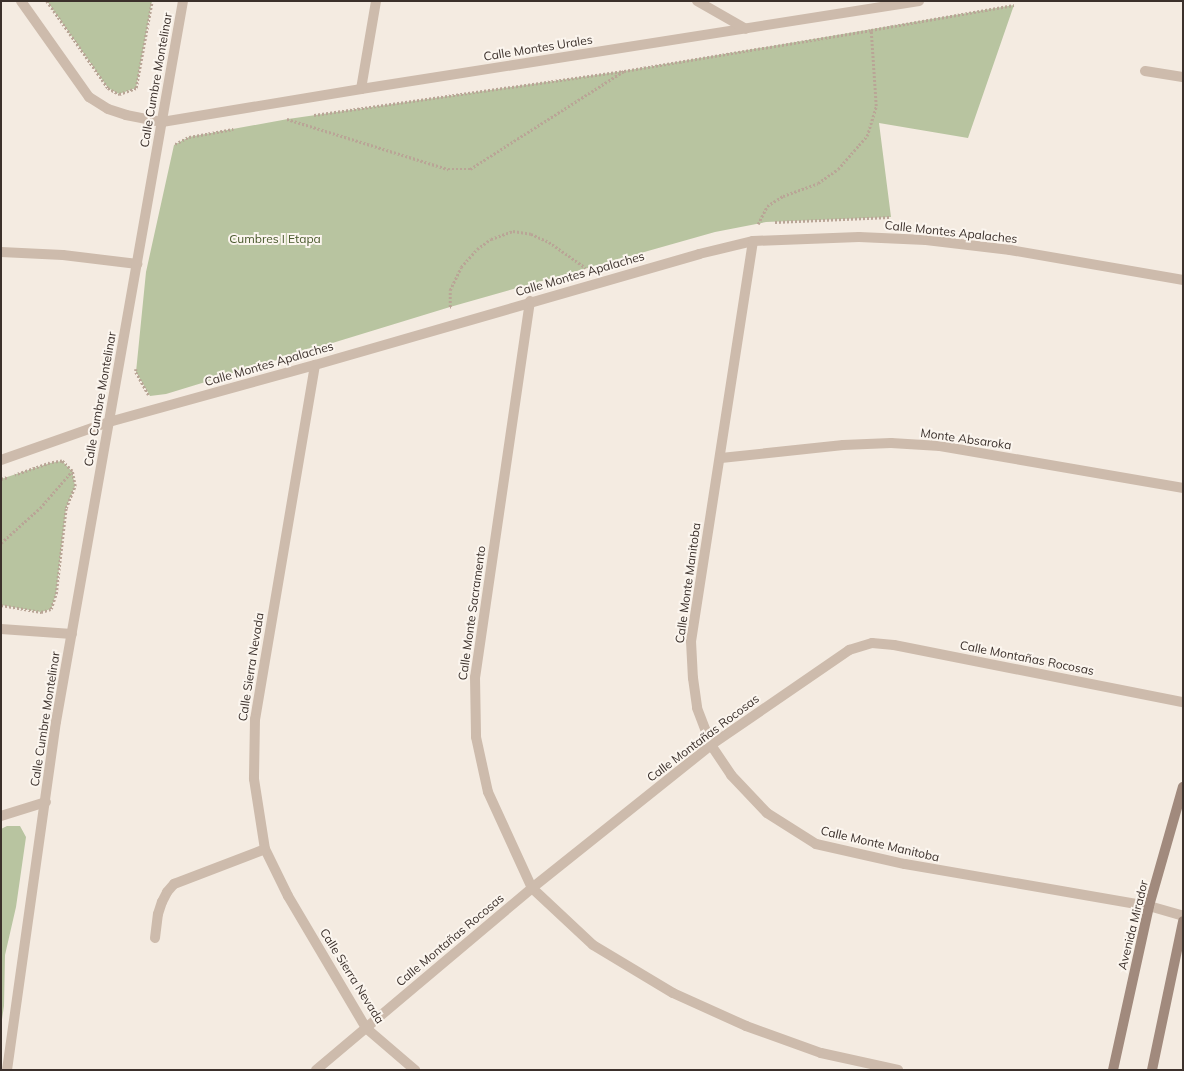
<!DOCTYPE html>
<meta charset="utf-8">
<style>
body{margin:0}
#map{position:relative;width:1184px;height:1071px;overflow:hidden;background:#f4ebe1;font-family:Mulish,sans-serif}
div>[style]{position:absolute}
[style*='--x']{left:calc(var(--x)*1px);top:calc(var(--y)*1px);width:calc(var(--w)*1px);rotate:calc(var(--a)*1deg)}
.green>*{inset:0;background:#b8c4a0}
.path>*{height:2.5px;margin-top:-1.25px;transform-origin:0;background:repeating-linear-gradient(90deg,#b9a596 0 2px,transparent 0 4px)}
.minor>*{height:10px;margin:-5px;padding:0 5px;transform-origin:5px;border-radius:5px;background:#cdbbac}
.secondary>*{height:10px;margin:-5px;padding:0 5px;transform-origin:5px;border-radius:5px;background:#a18a7d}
span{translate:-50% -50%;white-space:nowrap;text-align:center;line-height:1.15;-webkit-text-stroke:4px #fbf5ee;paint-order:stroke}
.street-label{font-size:12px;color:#3b302b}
.park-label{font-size:12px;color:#4a5a2e}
.frame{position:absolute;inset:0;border:2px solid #3b302b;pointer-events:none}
</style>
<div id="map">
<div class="green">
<div style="clip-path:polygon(47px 1px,152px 1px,136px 88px,119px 94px,108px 88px)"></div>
<div style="clip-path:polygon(1014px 5px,968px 138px,879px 123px,891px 217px,766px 222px,715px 232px,450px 307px,166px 394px,150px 396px,136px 372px,146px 272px,174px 145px,189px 137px,288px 119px,624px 71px)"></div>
<div style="clip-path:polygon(62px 461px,72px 471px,75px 486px,66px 508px,56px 594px,51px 609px,41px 612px,1px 605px,1px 479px,50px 463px)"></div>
<div style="clip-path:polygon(7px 826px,20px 826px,26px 837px,16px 907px,5px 955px,4px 1006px,1px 1026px,1px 829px)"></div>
</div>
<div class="path">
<div style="--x:47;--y:1;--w:106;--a:55"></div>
<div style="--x:108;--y:88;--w:13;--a:29"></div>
<div style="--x:119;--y:94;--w:18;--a:-19"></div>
<div style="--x:136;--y:88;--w:88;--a:-79.6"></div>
<div style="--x:314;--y:115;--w:311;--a:-8.1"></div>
<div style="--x:287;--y:119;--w:169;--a:17.3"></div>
<div style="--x:448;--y:169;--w:22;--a:0"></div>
<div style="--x:470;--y:169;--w:183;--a:-32.5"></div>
<div style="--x:624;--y:71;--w:250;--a:-9.4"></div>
<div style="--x:175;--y:144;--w:16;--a:-27"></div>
<div style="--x:189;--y:137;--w:45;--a:-10.3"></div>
<div style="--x:775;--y:222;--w:116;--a:-2.5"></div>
<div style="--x:758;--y:224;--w:20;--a:-63"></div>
<div style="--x:767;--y:206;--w:19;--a:-32"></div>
<div style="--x:783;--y:196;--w:37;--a:-20"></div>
<div style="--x:818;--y:183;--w:24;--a:-35"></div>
<div style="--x:838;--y:169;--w:44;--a:-48.7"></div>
<div style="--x:867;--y:136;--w:31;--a:-73"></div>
<div style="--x:876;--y:106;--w:76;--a:-93.8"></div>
<div style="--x:871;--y:30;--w:145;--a:-9.9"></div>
<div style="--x:451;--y:307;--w:1;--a:180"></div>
<div style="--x:450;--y:307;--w:17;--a:-90"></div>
<div style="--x:450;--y:290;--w:25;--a:-64"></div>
<div style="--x:461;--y:267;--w:24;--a:-48"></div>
<div style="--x:477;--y:249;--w:17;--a:-36"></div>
<div style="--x:491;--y:239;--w:23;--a:-20"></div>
<div style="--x:513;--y:231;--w:18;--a:9"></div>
<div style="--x:531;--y:234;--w:20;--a:24"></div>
<div style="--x:549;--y:242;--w:45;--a:35.1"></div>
<div style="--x:136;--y:369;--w:3;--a:90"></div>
<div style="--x:136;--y:372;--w:26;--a:61"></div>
<div style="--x:1;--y:479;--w:7;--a:-16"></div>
<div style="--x:1;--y:543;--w:52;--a:-41.9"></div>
<div style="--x:40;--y:508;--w:49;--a:-49.1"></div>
<div style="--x:1;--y:605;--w:41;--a:9.9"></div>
<div style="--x:41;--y:612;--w:10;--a:-17"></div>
<div style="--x:51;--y:609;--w:16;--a:-72"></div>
<div style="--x:56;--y:594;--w:87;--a:-83.4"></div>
<div style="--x:66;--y:508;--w:24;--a:-68"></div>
<div style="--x:75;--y:486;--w:15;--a:-101"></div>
<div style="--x:72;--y:471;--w:14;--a:-135"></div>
<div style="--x:62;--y:461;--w:12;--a:171"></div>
<div style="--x:50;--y:463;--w:37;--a:161"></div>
</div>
<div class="minor">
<div style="--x:21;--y:1;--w:118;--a:54.7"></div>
<div style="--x:89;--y:97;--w:22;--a:32"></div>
<div style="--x:108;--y:109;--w:19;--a:18"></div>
<div style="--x:126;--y:115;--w:37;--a:11"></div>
<div style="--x:162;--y:122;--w:202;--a:-9.4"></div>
<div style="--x:361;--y:89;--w:565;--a:-8.96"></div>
<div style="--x:697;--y:1;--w:56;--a:29.7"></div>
<div style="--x:1145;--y:71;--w:38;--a:9"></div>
<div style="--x:361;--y:89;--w:89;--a:-80.3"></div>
<div style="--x:753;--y:241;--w:405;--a:98.8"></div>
<div style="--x:691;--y:641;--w:37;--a:87"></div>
<div style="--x:693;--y:678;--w:30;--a:82"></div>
<div style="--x:697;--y:708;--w:40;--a:69"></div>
<div style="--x:711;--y:745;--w:36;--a:56"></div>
<div style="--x:731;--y:775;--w:52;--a:46.5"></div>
<div style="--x:767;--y:813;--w:58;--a:32.3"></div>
<div style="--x:816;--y:844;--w:91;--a:12.7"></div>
<div style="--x:905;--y:864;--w:248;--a:9.8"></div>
<div style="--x:1149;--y:906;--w:35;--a:16"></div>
<div style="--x:1;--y:252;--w:62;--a:2.8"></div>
<div style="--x:63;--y:255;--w:75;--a:6.9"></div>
<div style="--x:530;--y:301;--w:380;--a:98.3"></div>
<div style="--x:475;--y:677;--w:60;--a:89"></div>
<div style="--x:476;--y:737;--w:56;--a:77.7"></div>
<div style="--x:488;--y:792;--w:106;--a:65.4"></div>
<div style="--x:532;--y:888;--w:83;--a:43.1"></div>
<div style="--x:593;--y:945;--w:93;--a:31"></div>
<div style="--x:673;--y:993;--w:80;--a:24.3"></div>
<div style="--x:746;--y:1026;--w:80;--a:19.8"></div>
<div style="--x:821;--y:1053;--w:79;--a:12.4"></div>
<div style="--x:315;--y:365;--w:359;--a:99.6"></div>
<div style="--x:255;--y:719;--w:60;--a:91"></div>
<div style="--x:254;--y:779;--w:71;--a:81.1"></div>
<div style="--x:265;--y:849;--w:52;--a:63.9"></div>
<div style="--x:288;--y:896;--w:153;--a:59.4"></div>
<div style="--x:366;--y:1028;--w:65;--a:40.6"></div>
<div style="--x:721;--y:458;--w:123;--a:-6.1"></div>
<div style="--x:843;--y:445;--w:48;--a:-2.4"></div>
<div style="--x:891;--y:443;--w:49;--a:3.5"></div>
<div style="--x:940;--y:446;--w:247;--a:9.8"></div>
<div style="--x:1;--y:460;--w:114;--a:-19.4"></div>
<div style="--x:109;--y:422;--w:214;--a:-15.5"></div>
<div style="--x:315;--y:365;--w:400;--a:-16.1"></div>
<div style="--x:699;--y:254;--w:56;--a:-13.5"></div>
<div style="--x:753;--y:241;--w:106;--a:-2.2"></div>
<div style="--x:859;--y:237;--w:67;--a:2.6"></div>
<div style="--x:926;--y:240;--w:85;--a:6.8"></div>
<div style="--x:1010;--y:250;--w:176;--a:9.8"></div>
<div style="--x:1;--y:629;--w:71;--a:4"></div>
<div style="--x:1;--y:816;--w:47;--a:-17.3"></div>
<div style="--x:155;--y:938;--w:24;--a:-83"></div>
<div style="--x:158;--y:914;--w:13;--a:-72"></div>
<div style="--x:162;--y:902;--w:11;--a:-63"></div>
<div style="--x:167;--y:892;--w:11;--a:-49"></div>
<div style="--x:174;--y:884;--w:97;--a:-21"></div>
<div style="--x:7;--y:1070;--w:351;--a:-82"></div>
<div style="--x:56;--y:722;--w:732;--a:-80.01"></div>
<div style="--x:316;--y:1070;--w:282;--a:-40.1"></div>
<div style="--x:532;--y:888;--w:229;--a:-38.6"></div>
<div style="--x:711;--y:745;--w:168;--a:-34.5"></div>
<div style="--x:849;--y:650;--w:24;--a:-17"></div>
<div style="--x:872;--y:643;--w:22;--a:5"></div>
<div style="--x:894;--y:645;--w:295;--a:11.2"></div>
</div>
<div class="secondary">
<div style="--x:1113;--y:1070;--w:168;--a:-77.6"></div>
<div style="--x:1149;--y:906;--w:124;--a:-74.1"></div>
<div style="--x:1152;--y:1070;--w:152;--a:-78.2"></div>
</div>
<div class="street-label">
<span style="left:538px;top:48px;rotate:-9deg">Calle Montes Urales</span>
<span style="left:156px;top:80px;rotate:-80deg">Calle Cumbre Montelinar</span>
<span style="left:951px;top:232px;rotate:6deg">Calle Montes Apalaches</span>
<span style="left:580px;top:274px;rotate:-16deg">Calle Montes Apalaches</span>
<span style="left:269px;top:364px;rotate:-16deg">Calle Montes Apalaches</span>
<span style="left:100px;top:399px;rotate:-80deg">Calle Cumbre Montelinar</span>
<span style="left:966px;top:439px;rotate:8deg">Monte Absaroka</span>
<span style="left:688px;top:583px;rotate:-82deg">Calle Monte Manitoba</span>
<span style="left:472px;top:613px;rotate:-82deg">Calle Monte Sacramento</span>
<span style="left:1027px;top:658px;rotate:11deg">Calle Montañas Rocosas</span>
<span style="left:251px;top:667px;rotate:-81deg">Calle Sierra Nevada</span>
<span style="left:45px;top:719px;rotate:-81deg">Calle Cumbre Montelinar</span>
<span style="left:703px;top:738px;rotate:-37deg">Calle Montañas Rocosas</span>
<span style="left:880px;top:844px;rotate:13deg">Calle Monte Manitoba</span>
<span style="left:1133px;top:925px;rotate:-76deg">Avenida Mirador</span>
<span style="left:450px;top:940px;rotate:-40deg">Calle Montañas Rocosas</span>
<span style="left:352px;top:976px;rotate:58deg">Calle Sierra Nevada</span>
</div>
<div class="park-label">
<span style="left:275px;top:239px">Cumbres I Etapa</span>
</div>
<div class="frame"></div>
</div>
